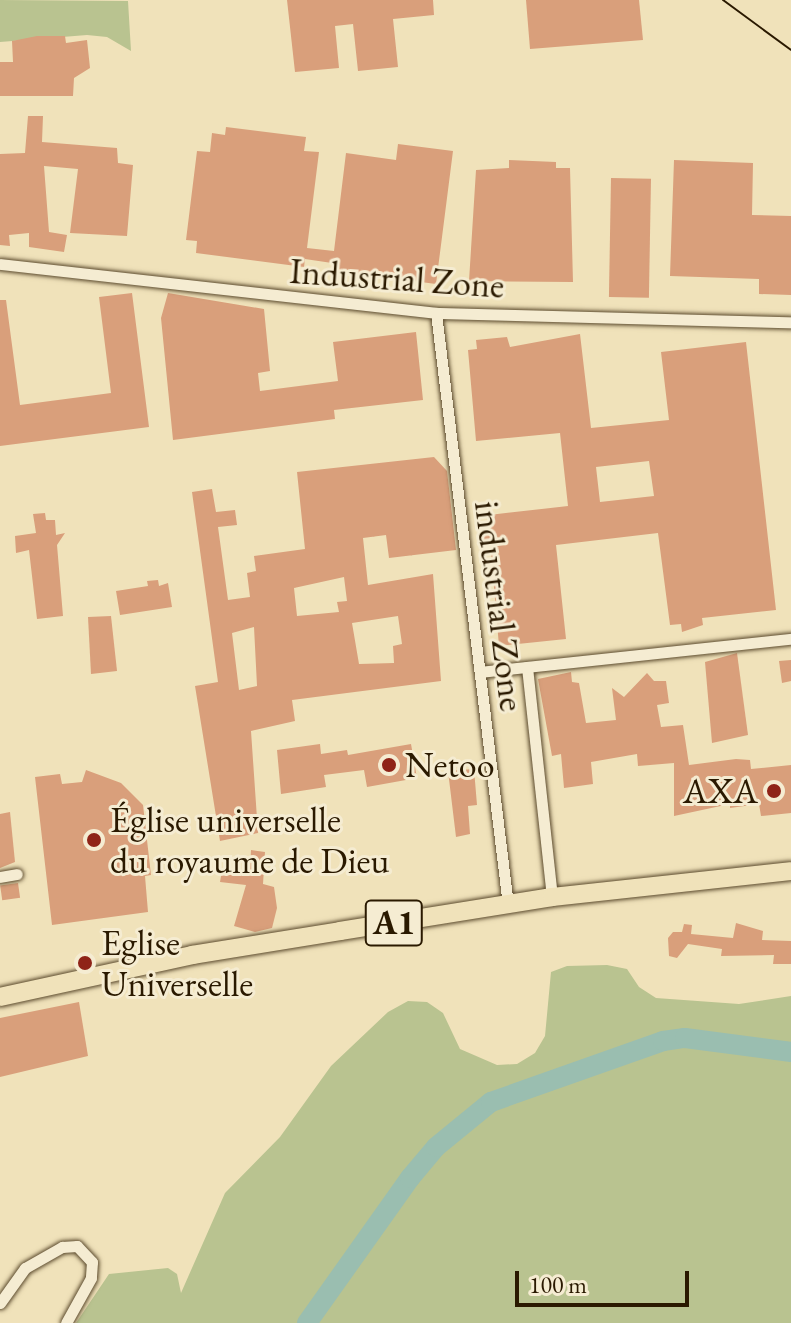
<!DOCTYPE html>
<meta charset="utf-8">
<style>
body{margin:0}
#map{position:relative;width:791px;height:1323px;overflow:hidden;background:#f0e2ba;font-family:"EB Garamond",serif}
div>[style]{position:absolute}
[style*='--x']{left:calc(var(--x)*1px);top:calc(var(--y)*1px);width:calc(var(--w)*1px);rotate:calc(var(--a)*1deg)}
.green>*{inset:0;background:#b9c390}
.river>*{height:20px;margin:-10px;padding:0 10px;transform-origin:10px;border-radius:10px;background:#9abeb0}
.building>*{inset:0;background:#d99f7b;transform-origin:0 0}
.roads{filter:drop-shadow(0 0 2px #5c4b2e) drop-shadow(0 0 2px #5c4b2e)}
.street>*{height:11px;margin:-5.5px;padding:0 5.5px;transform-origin:5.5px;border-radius:5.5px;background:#f5ecd2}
.primary>*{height:18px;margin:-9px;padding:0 9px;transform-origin:9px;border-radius:9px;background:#f0e2ba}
.tram>*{height:2px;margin:-1px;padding:0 1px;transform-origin:1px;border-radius:1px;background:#2a1900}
.dots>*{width:22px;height:22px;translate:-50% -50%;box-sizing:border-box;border:4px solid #f5ecd2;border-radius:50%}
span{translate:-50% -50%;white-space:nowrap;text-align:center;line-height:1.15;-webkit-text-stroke:6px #f5ecd2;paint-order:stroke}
.shield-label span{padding:2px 6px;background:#f5ecd2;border:2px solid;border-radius:6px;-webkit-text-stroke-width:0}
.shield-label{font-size:34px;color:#2a1900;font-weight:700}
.street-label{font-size:36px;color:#2a1900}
.poi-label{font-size:36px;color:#2a1900}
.left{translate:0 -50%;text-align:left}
.right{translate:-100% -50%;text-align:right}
.scale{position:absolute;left:515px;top:1271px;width:174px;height:36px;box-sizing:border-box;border:4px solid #2a1900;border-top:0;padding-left:10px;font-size:24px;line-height:28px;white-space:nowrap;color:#2a1900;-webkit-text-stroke:6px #f5ecd2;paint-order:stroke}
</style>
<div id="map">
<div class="green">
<div style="clip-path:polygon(0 0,128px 1px,131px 51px,107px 37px,87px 35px,0 42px)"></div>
<div style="clip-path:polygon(607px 965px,627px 969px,639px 987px,656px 998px,739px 1004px,791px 996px,791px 1323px,76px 1323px,109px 1274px,168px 1268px,177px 1274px,181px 1293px,225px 1193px,280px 1137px,331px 1066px,388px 1012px,408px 1001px,427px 1002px,443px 1013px,460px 1049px,497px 1065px,517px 1064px,535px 1053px,545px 1036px,551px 972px,567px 966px)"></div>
</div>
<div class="river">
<div style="--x:307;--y:1323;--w:178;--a:-54.6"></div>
<div style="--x:410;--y:1178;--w:40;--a:-50"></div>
<div style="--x:436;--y:1147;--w:71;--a:-39.3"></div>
<div style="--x:491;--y:1102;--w:182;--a:-19.5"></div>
<div style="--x:663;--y:1041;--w:22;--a:-8"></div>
<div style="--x:685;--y:1038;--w:107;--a:7.5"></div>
</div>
<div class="building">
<div style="clip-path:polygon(287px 0,433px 0,434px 15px,393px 19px,398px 67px,358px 71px,353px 24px,335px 26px,339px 68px,295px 72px)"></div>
<div style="clip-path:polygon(526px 0,639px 0,643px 40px,530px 49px)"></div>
<div style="clip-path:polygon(37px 36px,65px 36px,66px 43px,87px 40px,90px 68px,74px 78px,73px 96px,0 96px,0 62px,13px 62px,12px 41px)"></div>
<div style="clip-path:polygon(28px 116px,43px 116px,42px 142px,117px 148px,118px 163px,133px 165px,127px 236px,70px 233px,78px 169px,44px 166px,49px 232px,67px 235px,64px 252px,29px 247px,29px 233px,9px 235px,10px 246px,0 245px,0 154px,25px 153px)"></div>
<div style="clip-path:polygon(226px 127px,306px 137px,304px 151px,319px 152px,307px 248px,334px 251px,346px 153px,396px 160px,398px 144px,453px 151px,436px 284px,331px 270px,332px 263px,305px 259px,304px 267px,196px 253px,197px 241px,186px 240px,197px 151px,210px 152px,212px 133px,225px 135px)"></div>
<div style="clip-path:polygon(509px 160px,556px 162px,556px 168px,570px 168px,573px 282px,469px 281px,476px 170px,509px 168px)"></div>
<div style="clip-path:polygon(674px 160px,753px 163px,752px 215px,791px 216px,791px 295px,759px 294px,759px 279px,670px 276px)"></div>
<div style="left:611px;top:178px;width:40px;height:119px;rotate:1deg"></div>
<div style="clip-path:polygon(132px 293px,149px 427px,0 446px,0 300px,6px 300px,20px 405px,111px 393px,99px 297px)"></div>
<div style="clip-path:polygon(168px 293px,264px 309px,270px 371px,258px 373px,260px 391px,338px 381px,333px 342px,416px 332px,423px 400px,334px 410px,335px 419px,173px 440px,161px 318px)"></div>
<div style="clip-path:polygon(evenodd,580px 334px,591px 428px,669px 420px,661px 352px,746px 342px,776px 610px,702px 618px,703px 625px,682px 632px,681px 624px,670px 625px,658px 533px,556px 545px,566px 639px,499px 646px,490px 541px,484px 542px,482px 526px,490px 525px,489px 515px,568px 506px,560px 433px,476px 441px,468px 350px,477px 349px,476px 340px,507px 337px,510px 347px,580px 334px,649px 461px,654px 496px,600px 502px,596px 467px,649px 461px)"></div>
<div style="clip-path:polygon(evenodd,434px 457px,447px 471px,456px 550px,389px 558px,386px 535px,363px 538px,368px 585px,433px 574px,441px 681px,292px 700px,295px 721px,251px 731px,258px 833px,220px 841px,195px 686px,218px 682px,192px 492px,212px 489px,216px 512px,235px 510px,237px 525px,218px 527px,228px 600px,250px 597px,247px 573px,256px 571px,254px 556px,305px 549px,297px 472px,434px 457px,344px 577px,347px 601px,337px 602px,339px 612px,297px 616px,294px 588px,344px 577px,434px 457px,398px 616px,402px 644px,393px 646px,394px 663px,359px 664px,352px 623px,398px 616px,434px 457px,254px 627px,257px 686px,239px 690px,232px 633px,254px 627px)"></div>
<div style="clip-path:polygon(45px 513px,46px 520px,55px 520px,56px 535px,65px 533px,57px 545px,63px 616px,37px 619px,29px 550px,16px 553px,15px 536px,36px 533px,33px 514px)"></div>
<div style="clip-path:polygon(158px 580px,159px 586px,168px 583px,172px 607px,120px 615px,116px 591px,148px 586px,147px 581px)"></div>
<div style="clip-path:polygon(111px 616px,117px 671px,91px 674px,88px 617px)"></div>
<div style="clip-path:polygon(737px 653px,748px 735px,712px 743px,705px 662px)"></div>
<div style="clip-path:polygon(791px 660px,791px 681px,782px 683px,779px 661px)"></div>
<div style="clip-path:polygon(571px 672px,572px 682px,579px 683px,586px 723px,616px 720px,612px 688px,624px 697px,647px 673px,654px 681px,666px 681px,669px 703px,657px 705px,661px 727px,683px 725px,689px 765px,736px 759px,750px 760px,751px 769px,791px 765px,791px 813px,761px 816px,759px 804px,730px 808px,730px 804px,674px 816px,674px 763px,638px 766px,637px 754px,591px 762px,593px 784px,564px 788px,561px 754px,552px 756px,538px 679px)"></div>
<div style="clip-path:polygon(320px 744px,321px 754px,347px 750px,348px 755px,411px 744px,417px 778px,367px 787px,364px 770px,324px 775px,326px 787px,281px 794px,277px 750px)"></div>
<div style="clip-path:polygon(474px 769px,477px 805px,468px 806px,470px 834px,456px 837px,448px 771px)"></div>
<div style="clip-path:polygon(86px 770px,121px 783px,143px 805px,151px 875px,145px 876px,148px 912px,52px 925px,35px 777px,60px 774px,62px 784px,82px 782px)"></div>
<div style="clip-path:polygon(10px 812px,15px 862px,0 868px,0 814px)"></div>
<div style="clip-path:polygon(251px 850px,265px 852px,263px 884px,274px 887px,277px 908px,272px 928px,255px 932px,234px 926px,246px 885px,220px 882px,222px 870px,250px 871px)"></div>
<div style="left:18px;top:883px;width:15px;height:18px;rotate:82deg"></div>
<div style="clip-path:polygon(736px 923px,763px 931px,762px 940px,791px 941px,791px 964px,773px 964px,774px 955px,721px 956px,722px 949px,688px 944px,677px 958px,669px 956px,668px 938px,673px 932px,682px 932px,684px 924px,692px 925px,691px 934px,733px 938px)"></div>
<div style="clip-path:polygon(79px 1002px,88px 1056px,0 1077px,0 1018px)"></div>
</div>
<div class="roads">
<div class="street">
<div style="--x:0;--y:264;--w:439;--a:6.4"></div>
<div style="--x:436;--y:313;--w:355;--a:1.5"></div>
<div style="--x:436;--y:313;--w:596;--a:83.07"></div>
<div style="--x:527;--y:667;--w:231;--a:83.8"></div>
<div style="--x:480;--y:672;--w:313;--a:-6.1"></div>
<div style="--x:0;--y:877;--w:17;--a:-10"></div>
<div style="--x:0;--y:1303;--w:43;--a:-54.5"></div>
<div style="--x:25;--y:1268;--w:43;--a:-29.6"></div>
<div style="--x:62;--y:1247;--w:15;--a:-4"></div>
<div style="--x:77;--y:1246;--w:22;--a:47"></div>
<div style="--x:92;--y:1262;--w:16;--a:94"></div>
<div style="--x:91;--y:1278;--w:51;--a:119.1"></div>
</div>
<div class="primary">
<div style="--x:0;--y:997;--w:197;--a:-12.3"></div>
<div style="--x:192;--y:955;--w:150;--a:-9.2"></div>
<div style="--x:340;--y:931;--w:215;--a:-9.1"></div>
<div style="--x:552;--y:897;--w:240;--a:-6.2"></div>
</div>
</div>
<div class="tram">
<div style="--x:723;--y:0;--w:84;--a:36.3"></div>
</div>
<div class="dots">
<div style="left:389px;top:765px;background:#8f2418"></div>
<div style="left:774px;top:791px;background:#8f2418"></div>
<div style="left:94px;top:840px;background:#8f2418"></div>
<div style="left:85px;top:963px;background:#8f2418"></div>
</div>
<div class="shield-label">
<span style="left:394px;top:923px">A1</span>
</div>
<div class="street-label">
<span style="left:397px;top:278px;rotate:4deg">Industrial Zone</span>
<span style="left:500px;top:606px;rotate:83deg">industrial Zone</span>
</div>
<div class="poi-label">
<span class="left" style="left:405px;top:765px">Netoo</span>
<span class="right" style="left:758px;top:791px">AXA</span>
<span class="left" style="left:110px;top:840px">Église universelle<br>du royaume de Dieu</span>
<span class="left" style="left:101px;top:963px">Eglise<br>Universelle</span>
</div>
<div class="scale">100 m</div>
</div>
